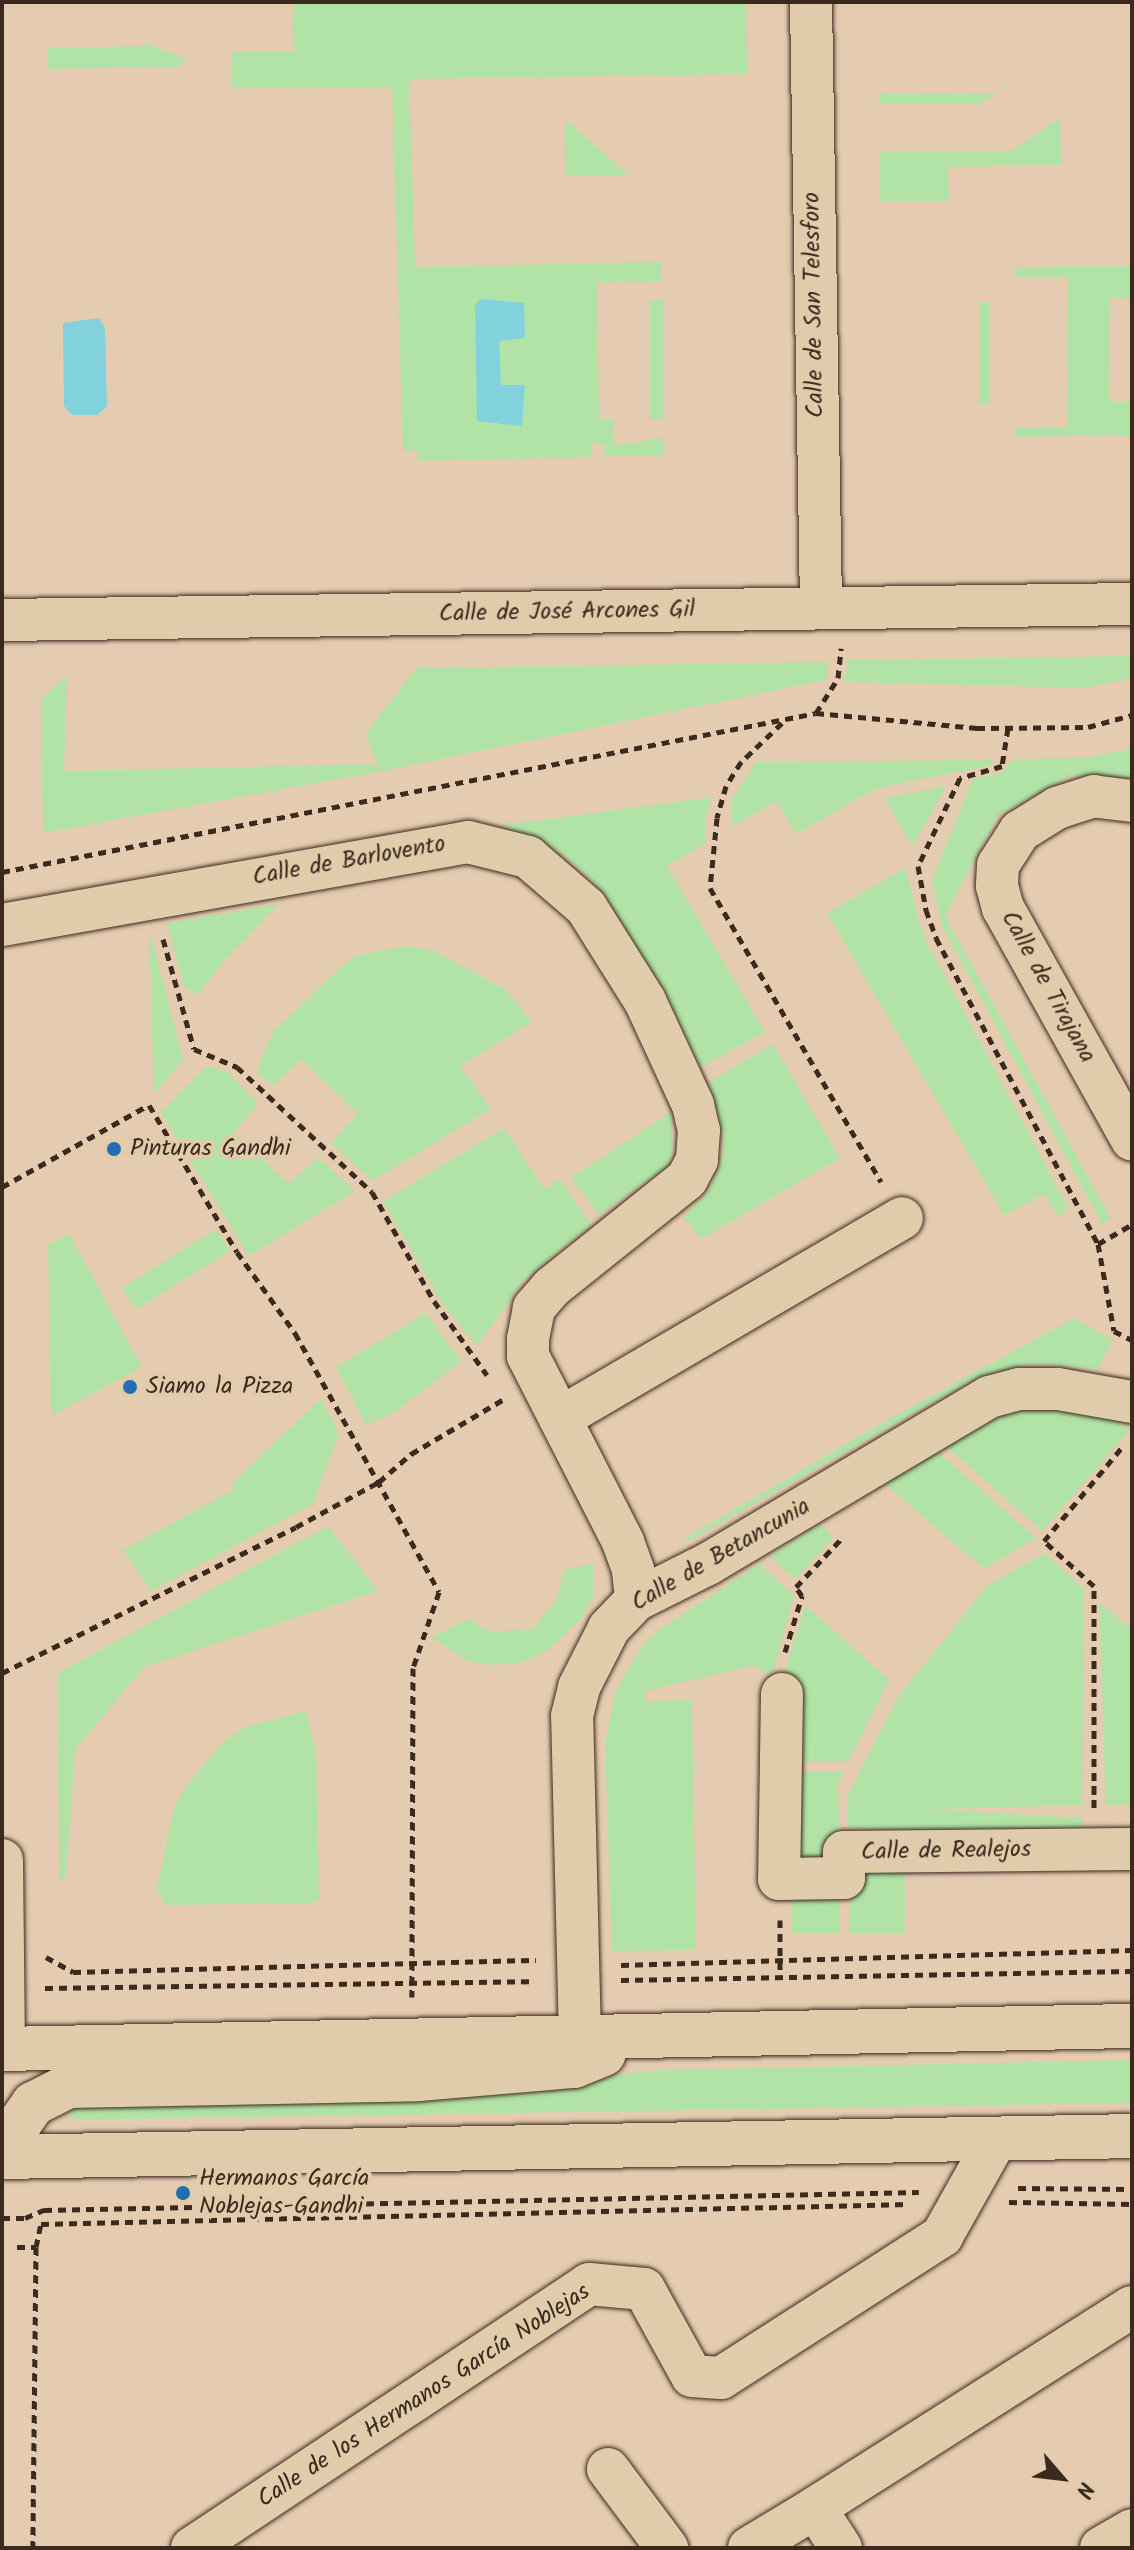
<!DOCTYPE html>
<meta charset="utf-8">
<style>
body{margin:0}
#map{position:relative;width:1134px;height:2550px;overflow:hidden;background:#e5cbb0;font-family:Kalam,sans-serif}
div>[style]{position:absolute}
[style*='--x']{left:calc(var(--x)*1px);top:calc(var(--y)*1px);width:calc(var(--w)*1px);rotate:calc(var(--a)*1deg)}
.green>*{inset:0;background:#b0e3a5;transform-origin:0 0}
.water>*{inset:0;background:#81d2dc}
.path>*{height:5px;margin-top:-2.5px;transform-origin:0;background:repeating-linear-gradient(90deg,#3b2a1e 0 8px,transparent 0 14px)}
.roads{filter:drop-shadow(0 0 2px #3b2a1e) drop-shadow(0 0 2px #3b2a1e)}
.street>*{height:42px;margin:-21px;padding:0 21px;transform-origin:21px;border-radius:21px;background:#e0ccab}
.primary>*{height:44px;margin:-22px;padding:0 22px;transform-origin:22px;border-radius:22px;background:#e0ccab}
.dots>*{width:22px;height:22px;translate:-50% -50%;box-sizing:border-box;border:4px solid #e0ccab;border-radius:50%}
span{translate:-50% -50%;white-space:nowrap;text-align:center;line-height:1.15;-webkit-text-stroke:8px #e0ccab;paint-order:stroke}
.street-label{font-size:24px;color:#3b2a1e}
.poi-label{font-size:24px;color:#3b2a1e}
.left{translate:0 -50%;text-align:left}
.frame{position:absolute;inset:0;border:4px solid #3b2a1e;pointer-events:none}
.north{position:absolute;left:1022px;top:2438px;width:80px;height:80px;-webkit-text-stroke:6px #e0ccab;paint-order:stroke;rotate:118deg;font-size:22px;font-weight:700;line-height:32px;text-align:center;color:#3b2a1e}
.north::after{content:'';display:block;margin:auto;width:28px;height:36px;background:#3b2a1e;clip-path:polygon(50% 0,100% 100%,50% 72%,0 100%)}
</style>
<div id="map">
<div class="green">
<div style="clip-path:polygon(293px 2px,746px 2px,747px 74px,409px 79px,415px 267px,661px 262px,662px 281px,597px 283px,599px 420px,613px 420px,614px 445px,664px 438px,663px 456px,604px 456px,605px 444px,591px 444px,591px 457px,418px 461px,418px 450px,403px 451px,392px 88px,231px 87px,232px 51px,294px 51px)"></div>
<div style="clip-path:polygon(154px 46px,187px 60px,177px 67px,47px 69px,47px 48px)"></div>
<div style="clip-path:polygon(998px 93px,979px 104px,879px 104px,878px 94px)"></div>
<div style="clip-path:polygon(1060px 118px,1061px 165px,948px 167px,949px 201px,879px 201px,879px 151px,1012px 151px)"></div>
<div style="clip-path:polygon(565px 119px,627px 174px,627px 175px,566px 176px)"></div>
<div style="clip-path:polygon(1132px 266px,1132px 298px,1109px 299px,1110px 402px,1132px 402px,1132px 435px,1016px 437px,1015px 428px,1068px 427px,1067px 277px,1015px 277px,1014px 267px)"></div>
<div style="left:650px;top:299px;width:13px;height:121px"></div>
<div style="left:979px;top:302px;width:10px;height:103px"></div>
<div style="clip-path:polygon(1132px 656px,1132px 678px,1085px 688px,844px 682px,848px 660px)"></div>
<div style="clip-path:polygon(828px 662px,826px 680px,382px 771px,43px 833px,41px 700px,67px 674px,64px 771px,372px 764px,380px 770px,365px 735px,416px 668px)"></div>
<div style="clip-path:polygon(1132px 748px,1132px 778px,1070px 776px,998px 815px,945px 916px,1111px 1219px,1102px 1224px,942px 926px,932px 880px,973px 779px,1001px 773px,1013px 759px,1088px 758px)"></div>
<div style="clip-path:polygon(992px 760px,993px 765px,877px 788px,796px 834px,776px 801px,732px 827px,732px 798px,756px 762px)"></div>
<div style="clip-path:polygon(947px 786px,912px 847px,885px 798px)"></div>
<div style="clip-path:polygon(713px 797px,705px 816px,706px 843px,667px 866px,765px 1032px,700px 1068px,668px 996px,598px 886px,558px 850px,502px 825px)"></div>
<div style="clip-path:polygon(905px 868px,923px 935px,1069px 1209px,1058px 1216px,1044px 1194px,1004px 1215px,827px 913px)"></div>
<div style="clip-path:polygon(279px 904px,222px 963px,198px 995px,184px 987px,167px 923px)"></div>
<div style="clip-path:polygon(149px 928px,183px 1060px,154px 1094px)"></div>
<div style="clip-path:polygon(407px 946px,436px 952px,506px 990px,532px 1022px,460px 1066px,491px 1109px,372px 1181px,331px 1143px,358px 1114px,301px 1059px,273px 1086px,257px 1072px,272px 1033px,341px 967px,358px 955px)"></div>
<div style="clip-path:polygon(773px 1044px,840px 1158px,701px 1239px,683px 1216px,707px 1194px,723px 1159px,724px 1136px,709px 1082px)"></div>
<div style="clip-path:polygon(207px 1065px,230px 1074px,258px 1103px,234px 1133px,289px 1184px,318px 1158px,355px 1191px,249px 1256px,161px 1113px)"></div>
<div style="clip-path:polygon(671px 1112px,673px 1157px,664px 1169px,599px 1215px,571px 1178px)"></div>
<div style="clip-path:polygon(504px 1128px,544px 1189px,560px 1179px,591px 1225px,524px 1280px,477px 1346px,441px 1302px,383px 1201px)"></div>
<div style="left:216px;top:1229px;width:26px;height:111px;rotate:58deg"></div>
<div style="clip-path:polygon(69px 1234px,142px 1367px,51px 1416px,48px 1245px)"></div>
<div style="clip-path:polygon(426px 1313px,461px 1361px,394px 1413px,366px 1425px,336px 1367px)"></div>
<div style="clip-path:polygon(1074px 1318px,1113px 1340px,1098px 1369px,1030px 1364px,974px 1379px,687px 1542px,685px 1538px,882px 1423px)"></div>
<div style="clip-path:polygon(321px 1399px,339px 1433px,313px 1504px,151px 1591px,123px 1550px,235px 1489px,231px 1484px)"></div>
<div style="clip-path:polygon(1069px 1409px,1099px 1414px,1130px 1429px,1042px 1531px,945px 1445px,1015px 1410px)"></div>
<div style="clip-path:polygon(937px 1451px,1036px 1538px,984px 1569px,883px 1482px)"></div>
<div style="clip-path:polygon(821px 1524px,833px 1538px,795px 1579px,770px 1556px)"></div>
<div style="clip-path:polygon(328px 1526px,378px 1591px,144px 1667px,75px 1750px,66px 1878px,59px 1881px,58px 1673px)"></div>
<div style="clip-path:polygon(1045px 1553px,1084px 1589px,1082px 1805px,847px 1812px,847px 1797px,898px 1697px,987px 1586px)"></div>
<div style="clip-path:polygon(593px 1563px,593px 1597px,581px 1619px,547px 1651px,521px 1663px,493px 1665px,467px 1661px,431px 1637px,469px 1619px,490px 1632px,533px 1629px,558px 1597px,564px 1570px)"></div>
<div style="clip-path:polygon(759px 1564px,794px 1595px,772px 1677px,754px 1666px,645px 1691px,645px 1701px,692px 1700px,696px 1950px,612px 1951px,605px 1743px,616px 1690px,644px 1644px,660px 1629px)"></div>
<div style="clip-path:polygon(1099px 1602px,1132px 1630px,1132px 1806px,1106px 1806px)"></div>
<div style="clip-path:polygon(805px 1605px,889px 1680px,848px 1762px,792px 1762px,782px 1682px)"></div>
<div style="clip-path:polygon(306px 1711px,316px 1754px,319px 1899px,311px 1903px,165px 1905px,157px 1889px,173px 1810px,183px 1790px,223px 1742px,245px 1727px)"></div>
<div style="clip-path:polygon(844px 1771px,838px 1785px,840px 1874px,792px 1873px,790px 1772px)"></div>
<div style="left:1083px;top:1818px;width:22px;height:235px;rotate:93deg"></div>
<div style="left:849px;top:1861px;width:56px;height:72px"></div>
<div style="left:792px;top:1884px;width:48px;height:50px"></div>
<div style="clip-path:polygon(1132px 2060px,1132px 2103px,74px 2120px,65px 2111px,66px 2102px,576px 2080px,656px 2070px)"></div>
</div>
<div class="water">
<div style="clip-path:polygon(481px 299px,524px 303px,525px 338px,499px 341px,501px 385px,525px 385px,522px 426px,477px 421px,475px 305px)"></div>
<div style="clip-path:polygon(99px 318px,105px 328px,107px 406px,98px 415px,72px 415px,64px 406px,63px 323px)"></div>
</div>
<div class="path">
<div style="--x:816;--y:713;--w:41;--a:-57.8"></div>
<div style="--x:838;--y:678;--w:30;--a:-84"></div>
<div style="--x:782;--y:723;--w:57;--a:136.4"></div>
<div style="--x:741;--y:762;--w:28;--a:122"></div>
<div style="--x:726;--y:786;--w:33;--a:106"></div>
<div style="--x:717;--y:818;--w:70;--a:95.7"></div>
<div style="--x:710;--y:888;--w:340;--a:59.8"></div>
<div style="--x:1008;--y:728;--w:38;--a:99"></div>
<div style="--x:1002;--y:766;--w:44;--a:164.1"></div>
<div style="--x:960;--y:778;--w:98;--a:115.5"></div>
<div style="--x:918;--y:866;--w:45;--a:79.7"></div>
<div style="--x:926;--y:910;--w:30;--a:70"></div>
<div style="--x:936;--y:938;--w:346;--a:62.1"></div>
<div style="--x:1098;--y:1244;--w:39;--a:-30"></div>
<div style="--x:2;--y:872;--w:829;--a:-11.05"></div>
<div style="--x:816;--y:713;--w:162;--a:5.3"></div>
<div style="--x:977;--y:728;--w:111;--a:-0.5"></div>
<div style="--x:1088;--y:727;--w:46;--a:-15.3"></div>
<div style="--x:163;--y:939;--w:114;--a:74.3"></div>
<div style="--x:194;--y:1049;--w:47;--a:22.7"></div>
<div style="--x:237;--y:1067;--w:184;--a:42.8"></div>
<div style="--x:372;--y:1192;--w:125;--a:60.4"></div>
<div style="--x:434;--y:1301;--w:91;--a:54.4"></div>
<div style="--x:2;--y:1187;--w:168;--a:-29.2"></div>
<div style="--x:149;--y:1105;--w:171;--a:59.1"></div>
<div style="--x:237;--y:1252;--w:100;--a:54.4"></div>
<div style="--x:295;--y:1333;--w:296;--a:60.9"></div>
<div style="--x:439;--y:1592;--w:80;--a:108.9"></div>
<div style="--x:413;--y:1668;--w:329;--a:90.2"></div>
<div style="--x:1098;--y:1244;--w:88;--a:79.6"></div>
<div style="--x:1114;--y:1331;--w:20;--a:27"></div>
<div style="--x:785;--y:1652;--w:59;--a:-73.1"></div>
<div style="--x:802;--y:1596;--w:11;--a:-124"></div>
<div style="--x:796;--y:1587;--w:69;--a:-46.8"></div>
<div style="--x:2;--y:1673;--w:328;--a:-26.4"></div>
<div style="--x:296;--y:1527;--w:94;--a:-28.5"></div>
<div style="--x:379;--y:1482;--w:43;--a:-41.2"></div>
<div style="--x:411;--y:1454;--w:108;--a:-30.6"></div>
<div style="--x:1094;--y:1808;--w:222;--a:-90"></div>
<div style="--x:1094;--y:1586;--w:67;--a:-138"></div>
<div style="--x:1044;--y:1541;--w:125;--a:-50.2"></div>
<div style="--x:780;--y:1920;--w:57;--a:90"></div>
<div style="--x:46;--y:1957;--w:31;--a:29"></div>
<div style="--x:73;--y:1972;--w:463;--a:-1.5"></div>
<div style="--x:621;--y:1965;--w:511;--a:-1.68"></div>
<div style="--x:621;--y:1980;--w:511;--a:-1.01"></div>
<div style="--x:45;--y:1988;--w:490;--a:-0.8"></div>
<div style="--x:1018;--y:2188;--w:114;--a:0.5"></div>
<div style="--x:1009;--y:2202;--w:123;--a:0.9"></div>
<div style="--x:2;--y:2218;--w:23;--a:0"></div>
<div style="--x:25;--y:2218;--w:21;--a:-23"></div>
<div style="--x:44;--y:2210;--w:875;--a:-1.18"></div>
<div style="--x:17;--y:2247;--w:19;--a:0"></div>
<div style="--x:36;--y:2247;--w:301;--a:90.6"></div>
<div style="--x:36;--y:2247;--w:24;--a:-78"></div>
<div style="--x:41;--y:2224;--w:868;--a:-1.32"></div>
</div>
<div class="roads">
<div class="street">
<div style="--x:811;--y:2;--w:606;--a:89.05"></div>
<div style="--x:2;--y:620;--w:1130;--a:-0.81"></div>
<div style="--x:1132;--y:801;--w:38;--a:-173"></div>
<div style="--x:1094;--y:796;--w:39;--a:162"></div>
<div style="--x:1057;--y:808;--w:44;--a:148.1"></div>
<div style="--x:1020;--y:831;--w:40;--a:122.9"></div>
<div style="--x:998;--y:865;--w:21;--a:93"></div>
<div style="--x:997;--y:886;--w:23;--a:75"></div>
<div style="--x:1003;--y:908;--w:265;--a:60.9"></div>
<div style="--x:2;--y:925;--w:473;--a:-10.1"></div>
<div style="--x:468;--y:842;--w:62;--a:14"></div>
<div style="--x:528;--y:857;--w:77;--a:40.8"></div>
<div style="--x:586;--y:907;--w:111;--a:57.9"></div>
<div style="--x:645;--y:1001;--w:115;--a:65.2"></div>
<div style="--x:693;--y:1105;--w:26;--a:77"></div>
<div style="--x:699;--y:1130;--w:30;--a:94"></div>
<div style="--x:697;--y:1160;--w:21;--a:118"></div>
<div style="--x:687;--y:1179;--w:173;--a:141.3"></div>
<div style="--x:552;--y:1287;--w:28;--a:131"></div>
<div style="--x:534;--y:1308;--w:32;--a:101"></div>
<div style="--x:528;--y:1339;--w:17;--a:90"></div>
<div style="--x:528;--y:1356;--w:209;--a:62.9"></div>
<div style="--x:623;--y:1542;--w:30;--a:70"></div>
<div style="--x:633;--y:1570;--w:30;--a:84"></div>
<div style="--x:560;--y:1418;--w:396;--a:-30.3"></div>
<div style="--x:782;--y:1694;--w:185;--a:90.9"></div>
<div style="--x:779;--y:1879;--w:65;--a:-0.9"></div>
<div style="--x:844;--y:1878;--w:26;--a:-90"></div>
<div style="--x:844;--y:1852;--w:288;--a:-0.6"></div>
<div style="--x:2;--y:1860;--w:189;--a:89.4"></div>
<div style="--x:580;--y:2038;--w:322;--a:-91.4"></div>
<div style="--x:572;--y:1716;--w:30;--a:-76"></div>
<div style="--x:579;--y:1687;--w:66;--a:-63"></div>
<div style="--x:609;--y:1628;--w:39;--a:-46"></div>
<div style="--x:636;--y:1600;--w:80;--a:-26.6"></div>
<div style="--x:708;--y:1564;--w:327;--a:-30.7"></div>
<div style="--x:989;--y:1397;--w:31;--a:-15"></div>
<div style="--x:1019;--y:1389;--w:39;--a:0"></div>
<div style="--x:1058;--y:1389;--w:75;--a:10"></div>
<div style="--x:608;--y:2469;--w:99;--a:53.2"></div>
<div style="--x:815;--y:2508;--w:375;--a:-32.4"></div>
<div style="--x:192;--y:2548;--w:477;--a:-33.6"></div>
<div style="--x:589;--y:2284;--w:55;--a:5.2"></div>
<div style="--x:644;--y:2289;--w:99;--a:61.1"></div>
<div style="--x:692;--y:2376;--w:29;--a:4"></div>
<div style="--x:721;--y:2378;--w:263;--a:-32.7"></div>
<div style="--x:942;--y:2236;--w:112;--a:-60.7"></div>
<div style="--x:749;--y:2548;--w:77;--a:-31.2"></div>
<div style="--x:815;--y:2508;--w:48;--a:57"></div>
<div style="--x:1101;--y:2548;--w:36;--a:-30"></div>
</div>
<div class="primary">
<div style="--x:2;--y:2049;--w:1130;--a:-1.17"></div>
<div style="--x:2;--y:2149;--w:55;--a:-55.4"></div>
<div style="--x:33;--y:2104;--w:39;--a:-27"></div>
<div style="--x:68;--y:2086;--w:350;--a:-1.1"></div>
<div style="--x:418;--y:2079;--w:157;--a:-4.8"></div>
<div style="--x:574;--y:2066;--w:32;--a:-22"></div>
<div style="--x:2;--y:2157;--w:1130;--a:-1.06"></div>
</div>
</div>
<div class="dots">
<div style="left:114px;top:1149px;background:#1f6fb2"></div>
<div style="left:130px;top:1387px;background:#1f6fb2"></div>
<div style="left:183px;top:2193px;background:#1f6fb2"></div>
</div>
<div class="street-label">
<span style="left:814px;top:305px;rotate:-91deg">Calle de San Telesforo</span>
<span style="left:567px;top:612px;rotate:-1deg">Calle de José Arcones Gil</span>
<span style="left:349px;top:861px;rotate:-10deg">Calle de Barlovento</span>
<span style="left:1048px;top:987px;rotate:61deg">Calle de Tirajana</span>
<span style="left:721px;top:1555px;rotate:-30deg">Calle de Betancunia</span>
<span style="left:946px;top:1851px;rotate:-1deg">Calle de Realejos</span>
<span style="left:424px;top:2396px;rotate:-33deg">Calle de los Hermanos García Noblejas</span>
</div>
<div class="poi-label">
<span class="left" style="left:130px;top:1149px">Pinturas Gandhi</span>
<span class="left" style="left:146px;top:1387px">Siamo la Pizza</span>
<span class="left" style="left:199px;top:2193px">Hermanos García<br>Noblejas-Gandhi</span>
</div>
<div class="frame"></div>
<div class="north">N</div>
</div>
